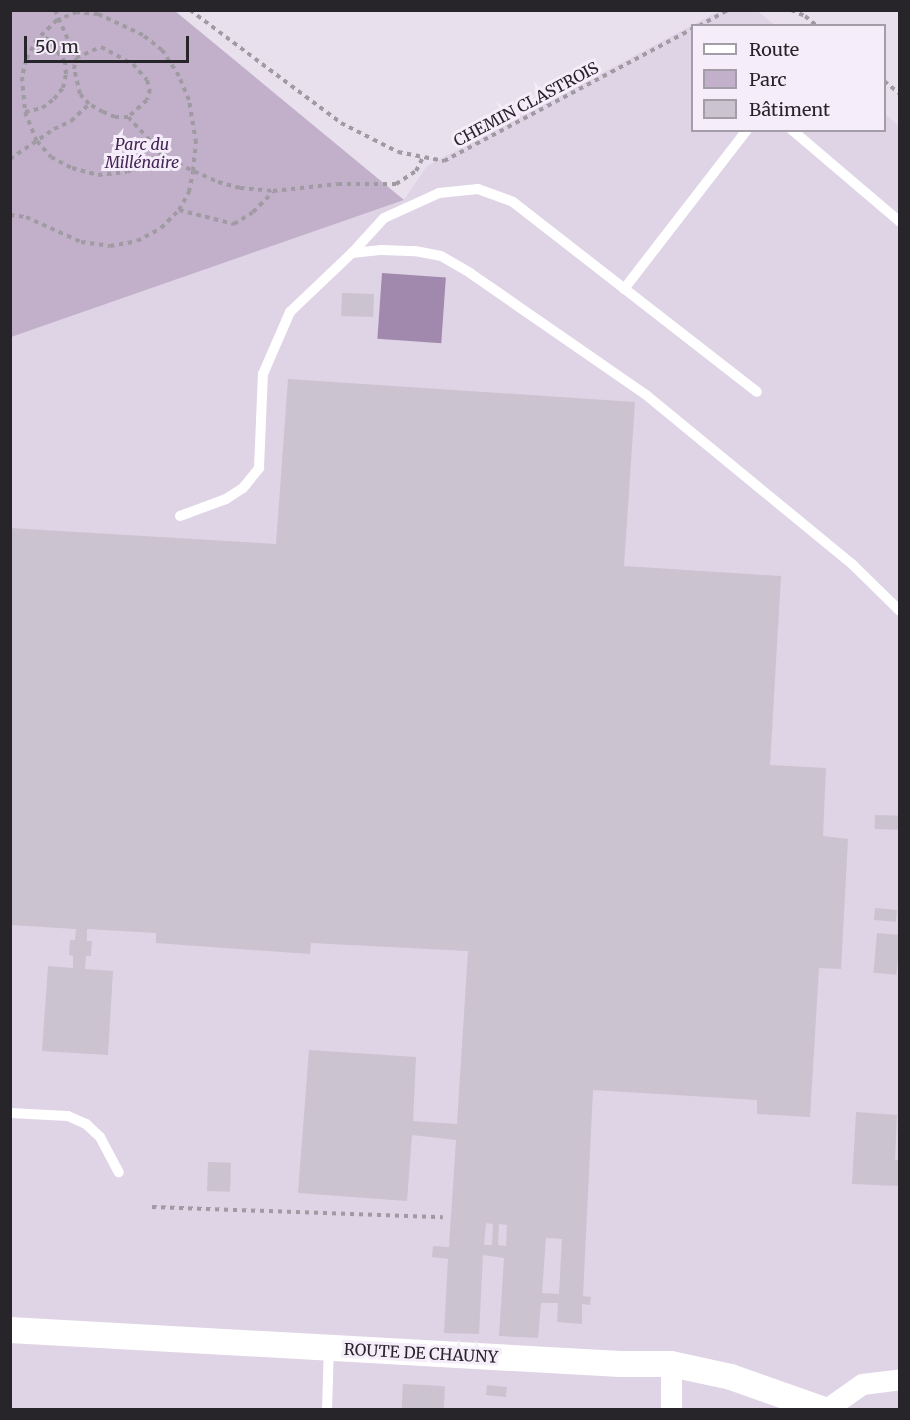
<!DOCTYPE html>
<meta charset="utf-8">
<style>
body{margin:0}
#map{position:relative;width:910px;height:1420px;overflow:hidden;background:#e8e0ec;font-family:Merriweather,serif}
div>[style]{position:absolute}
[style*='--x']{left:calc(var(--x)*1px);top:calc(var(--y)*1px);width:calc(var(--w)*1px);rotate:calc(var(--a)*1deg)}
.built>*{inset:0;background:#dfd3e6}
.green>*{inset:0;background:#c2b0cb}
.water>*{inset:0;background:#a089ac;transform-origin:0 0}
.building>*{inset:0;background:#cbc3cf;transform-origin:0 0}
.path>*{height:4px;margin-top:-2px;transform-origin:0;background:repeating-linear-gradient(90deg,#a09aa3 0 4.5px,transparent 0 9px)}
.service>*{height:10px;margin:-5px;padding:0 5px;transform-origin:5px;border-radius:5px;background:#fff}
.minor>*{height:21px;margin:-10.5px;padding:0 10.5px;transform-origin:10.5px;border-radius:10.5px;background:#fff}
.tertiary>*{height:26px;margin:-13px;padding:0 13px;transform-origin:13px;border-radius:13px;background:#fff}
span{translate:-50% -50%;white-space:nowrap;text-align:center;line-height:1.15;-webkit-text-stroke:6px #f5edfa;paint-order:stroke}
.street-label{font-size:16px;color:#28252a}
.park-label{font-size:16px;color:#442453;font-style:italic}
.frame{position:absolute;inset:0;border:12px solid #28252a;pointer-events:none}
.legend{position:absolute;left:691px;top:24px;width:195px;height:108px;box-sizing:border-box;background:#f5edfa;border:2px solid #a39da7;margin:0;padding:8px 10px;list-style:none;font-size:18px;color:#28252a}
.legend li{display:flex;align-items:center;gap:12px;height:30px}
.legend b{width:30px;border:2px solid #a39da7}
.scale{position:absolute;left:24px;top:36px;width:165px;height:27px;box-sizing:border-box;border:3px solid #28252a;border-top:0;padding-left:8px;font-size:18px;line-height:21px;white-space:nowrap;color:#28252a;-webkit-text-stroke:4px #f5edfa;paint-order:stroke}
</style>
<div id="map">
<div class="built">
<div style="clip-path:polygon(727px 11px,757px 11px,775px 25px,692px 26px,692px 130px,884px 130px,885px 114px,899px 126px,899px 1409px,11px 1409px,10px 337px,404px 200px,427px 166px,715px 13px)"></div>
</div>
<div class="green">
<div style="clip-path:polygon(10px 11px,175px 11px,404px 200px,11px 337px)"></div>
</div>
<div class="water">
<div style="left:382px;top:273px;width:64px;height:66px;rotate:4deg"></div>
</div>
<div class="building">
<div style="left:342px;top:293px;width:32px;height:23px;rotate:2deg"></div>
<div style="clip-path:polygon(evenodd,288px 379px,635px 402px,624px 566px,781px 576px,770px 765px,826px 768px,823px 836px,848px 839px,841px 969px,819px 968px,810px 1117px,757px 1114px,757px 1100px,593px 1090px,583px 1296px,591px 1297px,590px 1305px,582px 1304px,582px 1324px,557px 1322px,558px 1303px,541px 1303px,538px 1338px,499px 1336px,504px 1258px,483px 1255px,479px 1334px,444px 1333px,448px 1259px,432px 1257px,433px 1246px,449px 1247px,456px 1140px,412px 1135px,407px 1201px,298px 1193px,309px 1050px,416px 1057px,413px 1121px,457px 1124px,468px 951px,311px 943px,310px 954px,156px 943px,156px 933px,87px 929px,87px 941px,92px 941px,91px 956px,86px 956px,85px 969px,113px 971px,108px 1055px,42px 1051px,48px 966px,73px 968px,73px 956px,69px 955px,70px 940px,75px 940px,76px 929px,10px 925px,10px 528px,276px 544px,288px 379px,486px 1223px,493px 1224px,492px 1245px,484px 1245px,486px 1223px,288px 379px,499px 1224px,507px 1225px,506px 1246px,498px 1245px,499px 1224px,288px 379px,546px 1238px,562px 1239px,559px 1294px,542px 1293px,546px 1238px)"></div>
<div style="left:875px;top:815px;width:25px;height:14px;rotate:2deg"></div>
<div style="left:875px;top:908px;width:22px;height:12px;rotate:5deg"></div>
<div style="left:877px;top:933px;width:23px;height:40px;rotate:5deg"></div>
<div style="clip-path:polygon(856px 1112px,897px 1115px,895px 1160px,900px 1160px,900px 1186px,852px 1184px)"></div>
<div style="left:208px;top:1162px;width:23px;height:29px;rotate:2deg"></div>
<div style="left:403px;top:1384px;width:42px;height:26px;rotate:3deg"></div>
<div style="left:487px;top:1385px;width:20px;height:10px;rotate:6deg"></div>
</div>
<div class="path">
<div style="--x:55;--y:10;--w:52;--a:66.4"></div>
<div style="--x:190;--y:10;--w:189;--a:36.8"></div>
<div style="--x:341;--y:123;--w:64;--a:27"></div>
<div style="--x:398;--y:152;--w:47;--a:11.1"></div>
<div style="--x:444;--y:161;--w:281;--a:-28"></div>
<div style="--x:791;--y:10;--w:15;--a:23"></div>
<div style="--x:805;--y:16;--w:16;--a:40"></div>
<div style="--x:699;--y:26;--w:33;--a:-29"></div>
<div style="--x:101;--y:47;--w:36;--a:28"></div>
<div style="--x:133;--y:64;--w:21;--a:49"></div>
<div style="--x:147;--y:80;--w:9;--a:72"></div>
<div style="--x:150;--y:89;--w:11;--a:105"></div>
<div style="--x:147;--y:100;--w:25;--a:138"></div>
<div style="--x:128;--y:117;--w:13;--a:180"></div>
<div style="--x:115;--y:117;--w:13;--a:-157"></div>
<div style="--x:103;--y:112;--w:16;--a:-150"></div>
<div style="--x:89;--y:104;--w:13;--a:-132"></div>
<div style="--x:80;--y:94;--w:26;--a:-103"></div>
<div style="--x:74;--y:69;--w:11;--a:-80"></div>
<div style="--x:76;--y:58;--w:27;--a:-24"></div>
<div style="--x:884;--y:81;--w:21;--a:39"></div>
<div style="--x:25;--y:112;--w:31;--a:68"></div>
<div style="--x:37;--y:141;--w:21;--a:49"></div>
<div style="--x:51;--y:157;--w:24;--a:28"></div>
<div style="--x:72;--y:168;--w:27;--a:15"></div>
<div style="--x:98;--y:175;--w:29;--a:-6"></div>
<div style="--x:127;--y:172;--w:40;--a:-28"></div>
<div style="--x:128;--y:117;--w:50;--a:46.6"></div>
<div style="--x:162;--y:153;--w:19;--a:35"></div>
<div style="--x:178;--y:164;--w:44;--a:24.2"></div>
<div style="--x:218;--y:182;--w:23;--a:15"></div>
<div style="--x:240;--y:188;--w:33;--a:5"></div>
<div style="--x:273;--y:191;--w:65;--a:-6.1"></div>
<div style="--x:338;--y:184;--w:58;--a:0"></div>
<div style="--x:396;--y:184;--w:24;--a:-33"></div>
<div style="--x:416;--y:171;--w:16;--a:-63"></div>
<div style="--x:10;--y:159;--w:53;--a:-34.3"></div>
<div style="--x:54;--y:129;--w:19;--a:-25"></div>
<div style="--x:71;--y:121;--w:25;--a:-43"></div>
<div style="--x:179;--y:210;--w:57;--a:14.3"></div>
<div style="--x:234;--y:224;--w:22;--a:-32"></div>
<div style="--x:253;--y:212;--w:28;--a:-45"></div>
<div style="--x:10;--y:215;--w:16;--a:7"></div>
<div style="--x:26;--y:217;--w:60;--a:24.4"></div>
<div style="--x:81;--y:242;--w:29;--a:8"></div>
<div style="--x:110;--y:246;--w:27;--a:-10"></div>
<div style="--x:137;--y:241;--w:27;--a:-28"></div>
<div style="--x:161;--y:228;--w:25;--a:-45"></div>
<div style="--x:179;--y:210;--w:21;--a:-61"></div>
<div style="--x:189;--y:192;--w:21;--a:-79"></div>
<div style="--x:193;--y:171;--w:28;--a:-84"></div>
<div style="--x:196;--y:143;--w:44;--a:-99.2"></div>
<div style="--x:189;--y:100;--w:26;--a:-113"></div>
<div style="--x:179;--y:76;--w:31;--a:-123"></div>
<div style="--x:162;--y:50;--w:24;--a:-142"></div>
<div style="--x:143;--y:35;--w:50;--a:-155"></div>
<div style="--x:98;--y:14;--w:21;--a:-175"></div>
<div style="--x:77;--y:12;--w:22;--a:158"></div>
<div style="--x:57;--y:20;--w:28;--a:136"></div>
<div style="--x:37;--y:39;--w:24;--a:118"></div>
<div style="--x:26;--y:60;--w:17;--a:103"></div>
<div style="--x:22;--y:77;--w:35;--a:85"></div>
<div style="--x:25;--y:112;--w:17;--a:-13"></div>
<div style="--x:42;--y:108;--w:15;--a:-37"></div>
<div style="--x:54;--y:99;--w:14;--a:-51"></div>
<div style="--x:63;--y:88;--w:14;--a:-78"></div>
<div style="--x:66;--y:74;--w:12;--a:-95"></div>
<div style="--x:65;--y:62;--w:27;--a:-126"></div>
<div style="--x:49;--y:40;--w:9;--a:-148"></div>
<div style="--x:152;--y:1207;--w:291;--a:2"></div>
</div>
<div class="service">
<div style="--x:792;--y:130;--w:142;--a:40.4"></div>
<div style="--x:352;--y:253;--w:47;--a:-47.6"></div>
<div style="--x:384;--y:218;--w:60;--a:-24.4"></div>
<div style="--x:439;--y:193;--w:39;--a:-6"></div>
<div style="--x:478;--y:189;--w:37;--a:20"></div>
<div style="--x:513;--y:202;--w:309;--a:37.9"></div>
<div style="--x:624;--y:289;--w:201;--a:-52.3"></div>
<div style="--x:180;--y:516;--w:49;--a:-20.3"></div>
<div style="--x:226;--y:499;--w:20;--a:-33"></div>
<div style="--x:243;--y:488;--w:26;--a:-51"></div>
<div style="--x:259;--y:468;--w:94;--a:-87.6"></div>
<div style="--x:263;--y:374;--w:68;--a:-66.5"></div>
<div style="--x:290;--y:312;--w:86;--a:-43.6"></div>
<div style="--x:352;--y:253;--w:30;--a:-6"></div>
<div style="--x:382;--y:250;--w:33;--a:2"></div>
<div style="--x:415;--y:251;--w:26;--a:11"></div>
<div style="--x:441;--y:256;--w:34;--a:30"></div>
<div style="--x:470;--y:273;--w:213;--a:34.7"></div>
<div style="--x:645;--y:394;--w:269;--a:39.4"></div>
<div style="--x:853;--y:565;--w:66;--a:44.4"></div>
<div style="--x:10;--y:1113;--w:58;--a:3"></div>
<div style="--x:68;--y:1116;--w:20;--a:24"></div>
<div style="--x:86;--y:1124;--w:19;--a:43"></div>
<div style="--x:100;--y:1137;--w:40;--a:62"></div>
<div style="--x:327;--y:1410;--w:63;--a:-88.2"></div>
</div>
<div class="minor">
<div style="--x:671;--y:1364;--w:46;--a:90"></div>
<div style="--x:825;--y:1410;--w:45;--a:-35.1"></div>
<div style="--x:862;--y:1384;--w:38;--a:-7"></div>
</div>
<div class="tertiary">
<div style="--x:10;--y:1330;--w:611;--a:3.19"></div>
<div style="--x:620;--y:1364;--w:51;--a:0"></div>
<div style="--x:671;--y:1364;--w:61;--a:12.2"></div>
<div style="--x:731;--y:1377;--w:99;--a:19.5"></div>
</div>
<div class="street-label">
<span style="left:526px;top:104px;rotate:-28deg">CHEMIN CLASTROIS</span>
<span style="left:421px;top:1353px;rotate:3deg">ROUTE DE CHAUNY</span>
</div>
<div class="park-label">
<span style="left:142px;top:153px">Parc du<br>Millénaire</span>
</div>
<div class="frame"></div>
<ul class="legend">
<li><b style="height:8px;background:#fff"></b>Route</li>
<li><b style="height:16px;background:#c2b0cb"></b>Parc</li>
<li><b style="height:16px;background:#cbc3cf"></b>Bâtiment</li>
</ul>
<div class="scale">50 m</div>
</div>
